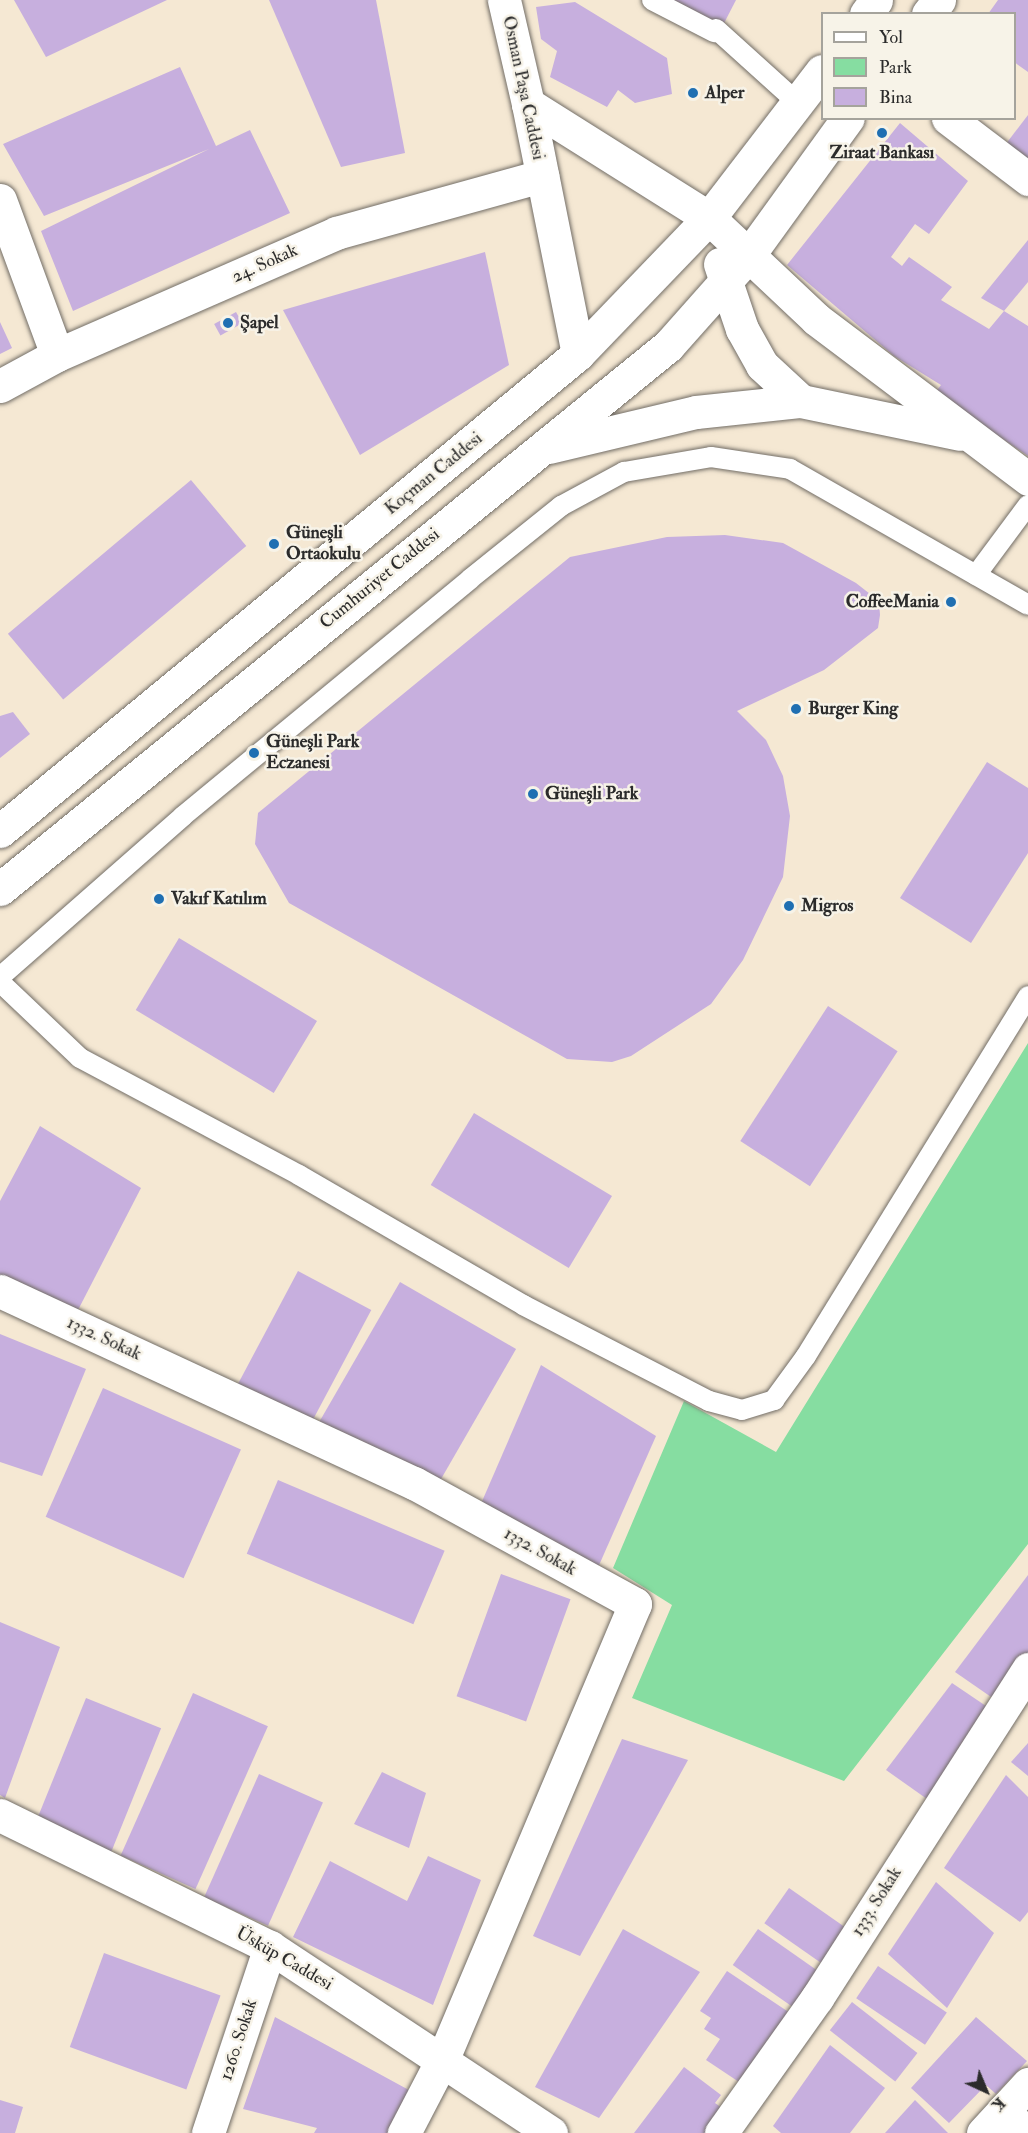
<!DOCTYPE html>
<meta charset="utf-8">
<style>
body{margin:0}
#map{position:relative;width:1028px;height:2133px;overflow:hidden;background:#f5e8d3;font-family:"IM FELL Double Pica",serif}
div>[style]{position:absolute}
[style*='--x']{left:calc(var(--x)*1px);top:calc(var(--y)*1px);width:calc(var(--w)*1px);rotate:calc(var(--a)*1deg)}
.green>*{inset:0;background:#86dda1}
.building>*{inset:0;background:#c7afde;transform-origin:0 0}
.roads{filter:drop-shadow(0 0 2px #726d66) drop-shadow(0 0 2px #726d66)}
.service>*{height:20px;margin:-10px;padding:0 10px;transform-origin:10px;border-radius:10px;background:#fff}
.minor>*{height:33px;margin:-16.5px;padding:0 16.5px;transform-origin:16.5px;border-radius:16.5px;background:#fff}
.tertiary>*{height:33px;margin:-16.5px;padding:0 16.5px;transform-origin:16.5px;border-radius:16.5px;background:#fff}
.secondary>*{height:33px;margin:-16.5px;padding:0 16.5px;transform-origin:16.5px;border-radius:16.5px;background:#fff}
.dots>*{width:16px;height:16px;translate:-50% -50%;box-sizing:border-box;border:3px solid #f7f3e8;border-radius:50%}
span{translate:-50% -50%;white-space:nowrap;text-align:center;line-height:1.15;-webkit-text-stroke:5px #f7f3e8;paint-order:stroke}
.street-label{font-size:18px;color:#2b2b2b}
.poi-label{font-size:18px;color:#2b2b2b;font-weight:700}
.left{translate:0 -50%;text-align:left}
.right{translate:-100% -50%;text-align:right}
.legend{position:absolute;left:821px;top:12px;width:195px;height:108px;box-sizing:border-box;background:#f7f3e8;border:2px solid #a5a39c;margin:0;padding:8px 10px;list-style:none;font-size:18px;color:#2b2b2b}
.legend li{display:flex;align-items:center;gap:12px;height:30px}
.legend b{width:30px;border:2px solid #a5a39c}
.north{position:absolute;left:956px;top:2061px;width:60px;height:60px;-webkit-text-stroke:4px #f7f3e8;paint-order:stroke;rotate:136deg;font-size:16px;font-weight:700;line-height:24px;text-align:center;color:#2b2b2b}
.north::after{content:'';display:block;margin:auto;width:21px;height:27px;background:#2b2b2b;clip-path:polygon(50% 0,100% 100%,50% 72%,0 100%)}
</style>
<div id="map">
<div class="green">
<div style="clip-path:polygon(1028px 1043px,1028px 1544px,844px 1781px,632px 1698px,672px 1605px,613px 1568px,684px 1401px,776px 1452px)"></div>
</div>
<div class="building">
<div style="clip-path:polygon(14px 0,167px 0,46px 57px)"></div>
<div style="clip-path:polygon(269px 0,376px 0,405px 153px,341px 167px)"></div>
<div style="clip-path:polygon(658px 0,736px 0,720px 31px)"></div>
<div style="clip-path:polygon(998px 0,1028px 0,1028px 72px,1014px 62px,1014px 14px,988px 14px)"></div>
<div style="clip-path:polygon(575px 2px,667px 58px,672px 94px,635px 103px,618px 90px,607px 107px,550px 77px,557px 51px,541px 39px,536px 7px)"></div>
<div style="clip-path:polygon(180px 67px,216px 146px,250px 130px,290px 213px,73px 311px,41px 231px,209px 149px,44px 216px,3px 144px)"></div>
<div style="clip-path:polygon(1028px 115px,1028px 176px,999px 153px)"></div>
<div style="clip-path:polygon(900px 123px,968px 181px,929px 234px,915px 224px,891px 257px,902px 266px,909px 257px,952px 287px,941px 300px,989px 329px,1004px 311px,1028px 326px,1028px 456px,935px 393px,941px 385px,894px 356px,787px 265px)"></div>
<div style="clip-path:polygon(1028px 240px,1028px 282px,1004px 311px,981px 298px)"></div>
<div style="clip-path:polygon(485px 252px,509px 365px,360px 455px,283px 310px)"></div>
<div style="left:236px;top:312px;width:13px;height:25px;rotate:61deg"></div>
<div style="clip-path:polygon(0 322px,12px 348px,0 354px)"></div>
<div style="left:191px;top:480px;width:86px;height:239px;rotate:50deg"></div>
<div style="clip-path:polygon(725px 535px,783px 543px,856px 583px,879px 601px,880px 615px,878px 628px,824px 670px,737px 711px,766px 740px,783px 776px,790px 816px,783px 877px,743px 960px,711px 1004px,631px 1056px,612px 1062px,567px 1059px,289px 903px,255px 844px,258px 813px,570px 557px,667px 537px)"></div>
<div style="clip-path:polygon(13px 712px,30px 734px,0 758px,0 716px)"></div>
<div style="clip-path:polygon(987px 762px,1028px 788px,1028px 853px,971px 943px,900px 898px)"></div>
<div style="left:179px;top:938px;width:161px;height:84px;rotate:31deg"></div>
<div style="left:828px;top:1006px;width:83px;height:161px;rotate:33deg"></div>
<div style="left:474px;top:1113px;width:161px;height:84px;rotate:31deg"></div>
<div style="clip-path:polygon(40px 1126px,141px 1188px,78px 1310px,0 1278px,0 1201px)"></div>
<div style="left:298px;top:1271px;width:83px;height:137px;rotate:28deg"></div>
<div style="left:400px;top:1282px;width:134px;height:161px;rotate:30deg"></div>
<div style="clip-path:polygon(0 1334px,86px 1369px,42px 1476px,0 1462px)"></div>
<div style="clip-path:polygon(541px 1365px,656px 1436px,596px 1572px,480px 1506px)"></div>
<div style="left:103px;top:1388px;width:151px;height:141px;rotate:24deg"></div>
<div style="left:278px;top:1480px;width:181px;height:80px;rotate:23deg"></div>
<div style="left:501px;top:1574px;width:74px;height:130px;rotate:20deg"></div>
<div style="clip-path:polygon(1028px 1575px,1028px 1653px,994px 1699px,955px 1672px)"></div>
<div style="clip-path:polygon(0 1622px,60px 1647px,5px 1798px,0 1795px)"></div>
<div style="clip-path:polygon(952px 1683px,986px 1706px,927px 1799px,886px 1770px)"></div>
<div style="left:193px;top:1693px;width:82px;height:178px;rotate:24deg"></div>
<div style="left:86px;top:1698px;width:81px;height:133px;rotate:22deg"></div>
<div style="clip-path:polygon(622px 1739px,688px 1760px,580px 1956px,533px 1936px)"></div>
<div style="clip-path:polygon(1028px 1743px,1028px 1776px,1011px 1762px)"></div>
<div style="clip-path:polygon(382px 1772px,426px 1793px,409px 1848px,354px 1824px)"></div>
<div style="left:259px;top:1774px;width:70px;height:135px;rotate:24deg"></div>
<div style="clip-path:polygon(1006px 1775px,1028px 1797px,1028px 1912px,1020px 1922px,944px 1868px)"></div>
<div style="clip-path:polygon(428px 1856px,481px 1880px,433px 2005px,293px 1937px,330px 1861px,407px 1901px)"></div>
<div style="clip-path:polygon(936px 1882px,994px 1933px,947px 2008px,888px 1954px)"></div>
<div style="left:789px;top:1888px;width:72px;height:43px;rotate:35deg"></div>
<div style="clip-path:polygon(623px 1929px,700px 1972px,599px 2118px,535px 2087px)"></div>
<div style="left:758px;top:1929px;width:75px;height:44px;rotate:35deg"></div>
<div style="left:104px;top:1953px;width:124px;height:100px;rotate:20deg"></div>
<div style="left:878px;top:1966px;width:83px;height:39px;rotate:34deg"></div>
<div style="clip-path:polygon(727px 1971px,793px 2015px,745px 2086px,706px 2060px,720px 2039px,704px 2029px,711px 2018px,700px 2011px)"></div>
<div style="left:852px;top:2002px;width:83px;height:36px;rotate:38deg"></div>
<div style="clip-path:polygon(275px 2017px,418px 2095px,396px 2133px,314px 2133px,317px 2128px,243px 2109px)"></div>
<div style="clip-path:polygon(976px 2017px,1027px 2061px,996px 2094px,986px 2085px,949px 2123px,911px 2088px)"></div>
<div style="clip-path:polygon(830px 2045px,885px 2088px,850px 2133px,781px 2133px,773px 2126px)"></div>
<div style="clip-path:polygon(684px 2067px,721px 2095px,715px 2103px,729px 2113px,714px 2133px,634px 2133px)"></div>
<div style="clip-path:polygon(0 2100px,23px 2107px,15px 2133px,0 2133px)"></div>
<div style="clip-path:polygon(915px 2100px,948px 2133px,885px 2133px)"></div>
</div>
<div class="roads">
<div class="service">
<div style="--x:652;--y:0;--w:70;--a:27.3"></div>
<div style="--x:716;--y:29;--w:110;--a:42.1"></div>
<div style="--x:976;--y:575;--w:87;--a:-53.4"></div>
<div style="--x:0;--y:977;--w:244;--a:-41.3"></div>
<div style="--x:183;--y:816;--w:372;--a:-39.5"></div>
<div style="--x:470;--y:579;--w:117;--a:-38.7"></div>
<div style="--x:561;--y:506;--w:72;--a:-28.4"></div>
<div style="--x:624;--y:472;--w:88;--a:-9.8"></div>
<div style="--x:711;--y:457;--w:80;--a:8.6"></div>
<div style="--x:790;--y:469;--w:274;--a:29.7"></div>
<div style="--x:0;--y:982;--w:110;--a:43.5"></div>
<div style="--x:80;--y:1058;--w:248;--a:28.1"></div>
<div style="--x:299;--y:1175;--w:259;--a:30.1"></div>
<div style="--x:523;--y:1305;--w:209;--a:27.3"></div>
<div style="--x:709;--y:1401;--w:34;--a:15"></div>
<div style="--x:742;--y:1410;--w:34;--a:-17"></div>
<div style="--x:774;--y:1400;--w:54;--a:-54"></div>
<div style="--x:806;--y:1356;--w:423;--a:-58.3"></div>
</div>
<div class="minor">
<div style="--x:948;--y:118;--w:101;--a:37.3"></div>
<div style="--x:0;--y:200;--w:165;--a:69.8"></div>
<div style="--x:0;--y:386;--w:65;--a:-28.5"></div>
<div style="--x:57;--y:355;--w:305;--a:-23.6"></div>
<div style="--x:336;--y:233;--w:214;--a:-15.5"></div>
<div style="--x:0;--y:1291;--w:456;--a:24.9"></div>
<div style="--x:414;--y:1483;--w:252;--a:28.7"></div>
<div style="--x:635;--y:1604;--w:493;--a:112.9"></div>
<div style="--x:443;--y:2058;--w:85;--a:117.5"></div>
<div style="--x:1003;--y:2111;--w:33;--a:43"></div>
<div style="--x:208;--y:2133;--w:196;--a:-71.6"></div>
<div style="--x:721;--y:2133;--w:166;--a:-54.6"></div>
<div style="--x:817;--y:1998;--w:391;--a:-57.3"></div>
<div style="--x:983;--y:2133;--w:67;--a:-47.4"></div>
</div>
<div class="tertiary">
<div style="--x:504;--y:0;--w:107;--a:77"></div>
<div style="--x:0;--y:1815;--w:301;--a:26.1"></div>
<div style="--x:270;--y:1947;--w:337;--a:33.5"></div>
</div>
<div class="secondary">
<div style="--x:866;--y:14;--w:17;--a:-54"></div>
<div style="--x:928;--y:14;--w:18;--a:-52"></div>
<div style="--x:528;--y:104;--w:214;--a:32.2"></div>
<div style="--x:709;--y:218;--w:147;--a:43.3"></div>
<div style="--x:816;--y:319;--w:266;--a:37"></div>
<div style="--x:528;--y:104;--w:255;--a:78.7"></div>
<div style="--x:720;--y:264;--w:69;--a:71.3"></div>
<div style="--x:742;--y:329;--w:41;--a:60.9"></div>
<div style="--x:762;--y:365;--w:53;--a:42.7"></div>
<div style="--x:549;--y:447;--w:151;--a:-13.4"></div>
<div style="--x:696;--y:412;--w:106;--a:-6"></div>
<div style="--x:801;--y:401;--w:162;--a:11.7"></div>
<div style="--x:0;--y:831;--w:749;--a:-39.53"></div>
<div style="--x:578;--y:354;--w:189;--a:-46.1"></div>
<div style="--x:709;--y:218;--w:185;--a:-52.5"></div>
<div style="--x:0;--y:889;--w:861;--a:-39.11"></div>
<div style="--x:668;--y:346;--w:120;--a:-48.4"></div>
<div style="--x:748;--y:256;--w:170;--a:-54.1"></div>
</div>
</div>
<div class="dots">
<div style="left:693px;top:93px;background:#1f6fb2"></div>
<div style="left:882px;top:133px;background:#1f6fb2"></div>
<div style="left:228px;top:323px;background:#1f6fb2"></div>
<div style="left:274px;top:544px;background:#1f6fb2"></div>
<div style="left:951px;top:602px;background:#1f6fb2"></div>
<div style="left:796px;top:709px;background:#1f6fb2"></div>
<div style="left:254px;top:753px;background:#1f6fb2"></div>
<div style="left:533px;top:794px;background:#1f6fb2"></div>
<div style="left:159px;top:899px;background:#1f6fb2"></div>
<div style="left:789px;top:906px;background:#1f6fb2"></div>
</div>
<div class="street-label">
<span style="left:523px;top:88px;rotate:78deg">Osman Paşa Caddesi</span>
<span style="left:265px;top:264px;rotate:-24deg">24. Sokak</span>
<span style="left:434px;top:474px;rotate:-39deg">Koçman Caddesi</span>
<span style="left:380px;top:579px;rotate:-39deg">Cumhuriyet Caddesi</span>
<span style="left:104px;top:1339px;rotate:25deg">1332. Sokak</span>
<span style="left:540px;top:1552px;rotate:29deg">1332. Sokak</span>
<span style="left:877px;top:1902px;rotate:-58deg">1333. Sokak</span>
<span style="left:284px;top:1959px;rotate:30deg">Üsküp Caddesi</span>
<span style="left:239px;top:2040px;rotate:-72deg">1260. Sokak</span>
</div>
<div class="poi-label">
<span class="left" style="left:705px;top:93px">Alper</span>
<span style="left:882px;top:153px">Ziraat Bankası</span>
<span class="left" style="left:240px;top:323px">Şapel</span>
<span class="left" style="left:286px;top:544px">Güneşli<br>Ortaokulu</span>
<span class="right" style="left:939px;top:602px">CoffeeMania</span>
<span class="left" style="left:808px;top:709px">Burger King</span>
<span class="left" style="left:266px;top:753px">Güneşli Park<br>Eczanesi</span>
<span class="left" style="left:545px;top:794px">Güneşli Park</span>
<span class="left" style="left:171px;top:899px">Vakıf Katılım</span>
<span class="left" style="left:801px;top:906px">Migros</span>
</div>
<ul class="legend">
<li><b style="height:8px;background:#fff"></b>Yol</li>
<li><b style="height:16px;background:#86dda1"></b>Park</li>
<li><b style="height:16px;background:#c7afde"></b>Bina</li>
</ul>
<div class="north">K</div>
</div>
